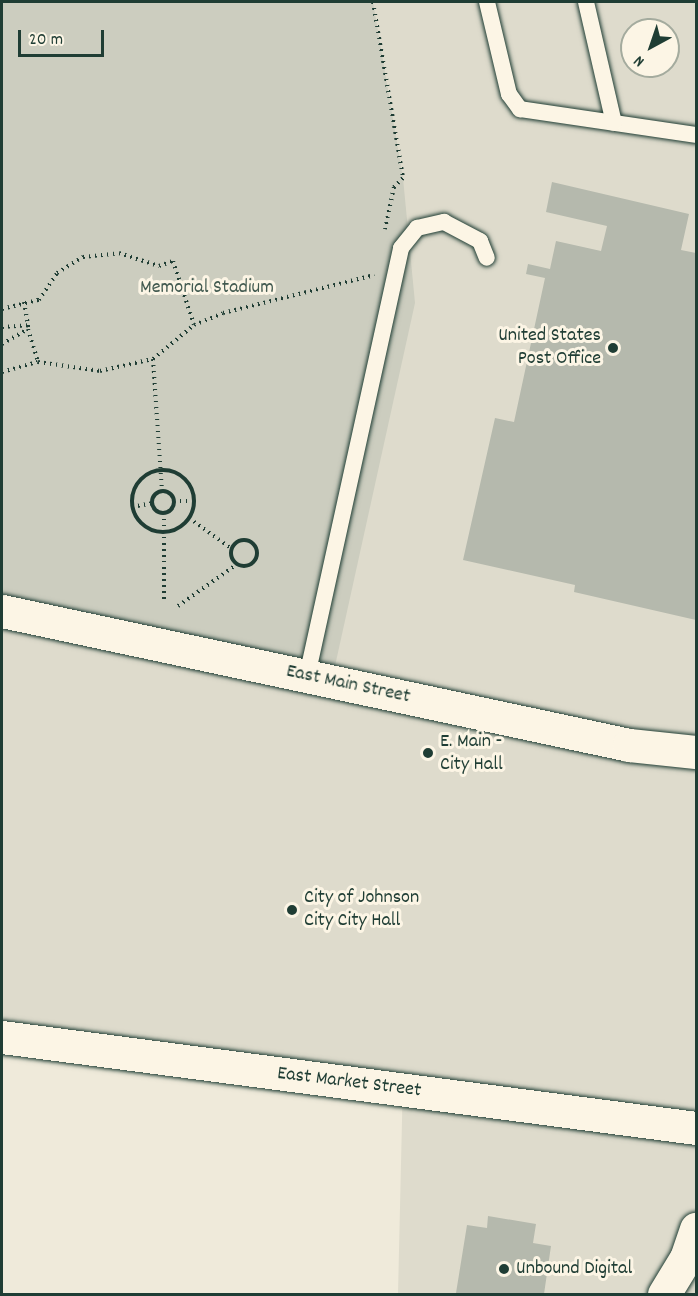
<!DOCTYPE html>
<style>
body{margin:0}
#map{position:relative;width:698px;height:1296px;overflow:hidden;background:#efeada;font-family:Dekko,sans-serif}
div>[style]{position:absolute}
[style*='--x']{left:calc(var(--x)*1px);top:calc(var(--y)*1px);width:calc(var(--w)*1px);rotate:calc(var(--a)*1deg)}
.built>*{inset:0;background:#dedbcc}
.green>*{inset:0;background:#cccdbf}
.building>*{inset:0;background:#b5b9ad}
.path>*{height:4px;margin-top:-2px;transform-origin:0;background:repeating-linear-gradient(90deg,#1f3d34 0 1.5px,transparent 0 6px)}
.path>.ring{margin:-2px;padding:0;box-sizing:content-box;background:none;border:4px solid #1f3d34;border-radius:50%}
.roads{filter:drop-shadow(0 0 2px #1f3d34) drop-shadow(0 0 2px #1f3d34)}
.service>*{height:16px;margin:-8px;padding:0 8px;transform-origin:8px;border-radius:8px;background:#fcf5e5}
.minor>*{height:33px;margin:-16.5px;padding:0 16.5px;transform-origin:16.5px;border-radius:16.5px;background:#fcf5e5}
.secondary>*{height:33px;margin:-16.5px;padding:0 16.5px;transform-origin:16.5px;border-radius:16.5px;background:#fcf5e5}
.dots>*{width:16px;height:16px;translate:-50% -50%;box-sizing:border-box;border:3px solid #fcf5e5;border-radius:50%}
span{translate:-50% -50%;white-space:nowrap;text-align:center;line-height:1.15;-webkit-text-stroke:6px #fcf5e5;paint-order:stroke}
.park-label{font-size:20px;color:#425a50}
.poi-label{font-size:20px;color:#1f3d34}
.right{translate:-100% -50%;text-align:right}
.left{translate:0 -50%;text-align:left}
.street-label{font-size:20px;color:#1f3d34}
.frame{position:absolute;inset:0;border:3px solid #1f3d34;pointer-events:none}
.north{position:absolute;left:620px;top:18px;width:60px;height:60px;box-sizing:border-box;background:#fcf5e5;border:2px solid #a4ab9e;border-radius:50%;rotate:220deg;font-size:16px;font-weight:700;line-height:24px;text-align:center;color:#1f3d34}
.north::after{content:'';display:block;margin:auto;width:21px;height:27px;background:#1f3d34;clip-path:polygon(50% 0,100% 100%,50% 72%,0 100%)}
.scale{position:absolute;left:18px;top:30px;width:86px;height:27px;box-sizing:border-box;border:3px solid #1f3d34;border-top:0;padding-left:8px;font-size:18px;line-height:21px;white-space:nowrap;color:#1f3d34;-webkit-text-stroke:4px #fcf5e5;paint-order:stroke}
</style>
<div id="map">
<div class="built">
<div style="clip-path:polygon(evenodd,2px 2px,696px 2px,696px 1294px,398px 1294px,403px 1077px,2px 1023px,2px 2px,632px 30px,668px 30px,668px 66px,632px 66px,632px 30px)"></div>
</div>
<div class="green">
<div style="clip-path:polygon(2px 2px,373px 2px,403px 178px,415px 303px,335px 666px,2px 594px)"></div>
</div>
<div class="building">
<div style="clip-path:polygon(552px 182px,689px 214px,681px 250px,696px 253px,696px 620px,574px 592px,575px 585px,463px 560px,495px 418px,514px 422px,545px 278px,526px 274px,528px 264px,550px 269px,556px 241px,601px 251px,607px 226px,546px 212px)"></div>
<div style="clip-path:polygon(488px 1216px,536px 1224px,533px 1243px,551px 1246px,544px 1294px,456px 1293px,467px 1225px,487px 1228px)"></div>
</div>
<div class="path">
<div style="--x:373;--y:2;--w:179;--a:80.3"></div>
<div style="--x:403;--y:178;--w:13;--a:135"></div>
<div style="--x:394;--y:187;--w:43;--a:102.1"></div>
<div style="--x:24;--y:302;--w:23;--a:80"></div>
<div style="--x:2;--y:309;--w:38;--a:-14"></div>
<div style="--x:39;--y:300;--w:32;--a:-56"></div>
<div style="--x:57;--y:273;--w:31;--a:-32"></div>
<div style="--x:83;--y:257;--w:36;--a:-6"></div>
<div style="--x:119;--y:253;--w:42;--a:18"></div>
<div style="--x:159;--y:266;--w:15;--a:-20"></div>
<div style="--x:173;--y:261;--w:67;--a:71.8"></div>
<div style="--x:2;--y:327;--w:26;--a:-4"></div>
<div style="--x:28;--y:325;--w:4;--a:90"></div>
<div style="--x:2;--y:344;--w:30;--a:-30"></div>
<div style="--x:28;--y:329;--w:34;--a:73"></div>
<div style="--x:153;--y:359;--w:133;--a:86.1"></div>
<div style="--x:2;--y:372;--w:37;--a:-16"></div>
<div style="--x:38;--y:362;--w:63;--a:8.3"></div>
<div style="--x:100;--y:371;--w:54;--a:-12.8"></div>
<div style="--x:153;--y:359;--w:53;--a:-39.7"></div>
<div style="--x:194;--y:325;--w:31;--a:-22"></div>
<div style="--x:223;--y:313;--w:156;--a:-14.1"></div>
<div class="ring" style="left:132px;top:470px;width:58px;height:58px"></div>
<div class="ring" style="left:152px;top:491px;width:18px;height:18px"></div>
<div style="--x:174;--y:501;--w:20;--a:0"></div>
<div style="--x:132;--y:507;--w:20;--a:-11"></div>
<div style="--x:164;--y:513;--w:90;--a:90"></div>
<div style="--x:189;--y:518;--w:53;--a:35.8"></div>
<div class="ring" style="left:231px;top:540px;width:22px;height:22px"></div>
<div style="--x:178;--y:606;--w:72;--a:-35.4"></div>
</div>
<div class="roads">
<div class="service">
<div style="--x:487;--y:2;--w:95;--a:76.6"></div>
<div style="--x:509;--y:94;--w:19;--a:54"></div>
<div style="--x:520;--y:109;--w:178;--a:8.4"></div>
<div style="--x:586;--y:2;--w:124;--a:77"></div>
<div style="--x:307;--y:676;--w:438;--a:-77.6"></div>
<div style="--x:401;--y:248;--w:26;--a:-51"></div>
<div style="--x:417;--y:228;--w:28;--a:-13"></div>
<div style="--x:444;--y:222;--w:41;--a:27.8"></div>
<div style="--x:480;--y:241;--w:18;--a:68"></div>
</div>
<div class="minor">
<div style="--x:2;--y:1037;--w:700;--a:7.47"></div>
<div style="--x:664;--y:1294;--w:42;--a:-58.6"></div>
<div style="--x:686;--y:1258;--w:31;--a:-71"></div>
</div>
<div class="secondary">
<div style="--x:2;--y:611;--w:641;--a:12.06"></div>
<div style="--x:629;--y:745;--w:67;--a:6"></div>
</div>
</div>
<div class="dots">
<div style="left:613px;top:348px;background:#1f3d34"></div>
<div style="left:428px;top:753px;background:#1f3d34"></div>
<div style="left:292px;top:910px;background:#1f3d34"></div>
<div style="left:504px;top:1269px;background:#1f3d34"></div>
</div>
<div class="park-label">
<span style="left:207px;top:288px">Memorial Stadium</span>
</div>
<div class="poi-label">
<span class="right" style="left:601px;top:348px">United States<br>Post Office</span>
<span class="left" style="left:440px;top:754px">E. Main -<br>City Hall</span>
<span class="left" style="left:304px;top:910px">City of Johnson<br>City City Hall</span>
<span class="left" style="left:516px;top:1269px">Unbound Digital</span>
</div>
<div class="street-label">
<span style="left:348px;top:685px;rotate:12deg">East Main Street</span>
<span style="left:349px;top:1083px;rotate:7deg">East Market Street</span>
</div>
<div class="frame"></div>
<div class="north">N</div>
<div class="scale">20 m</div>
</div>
